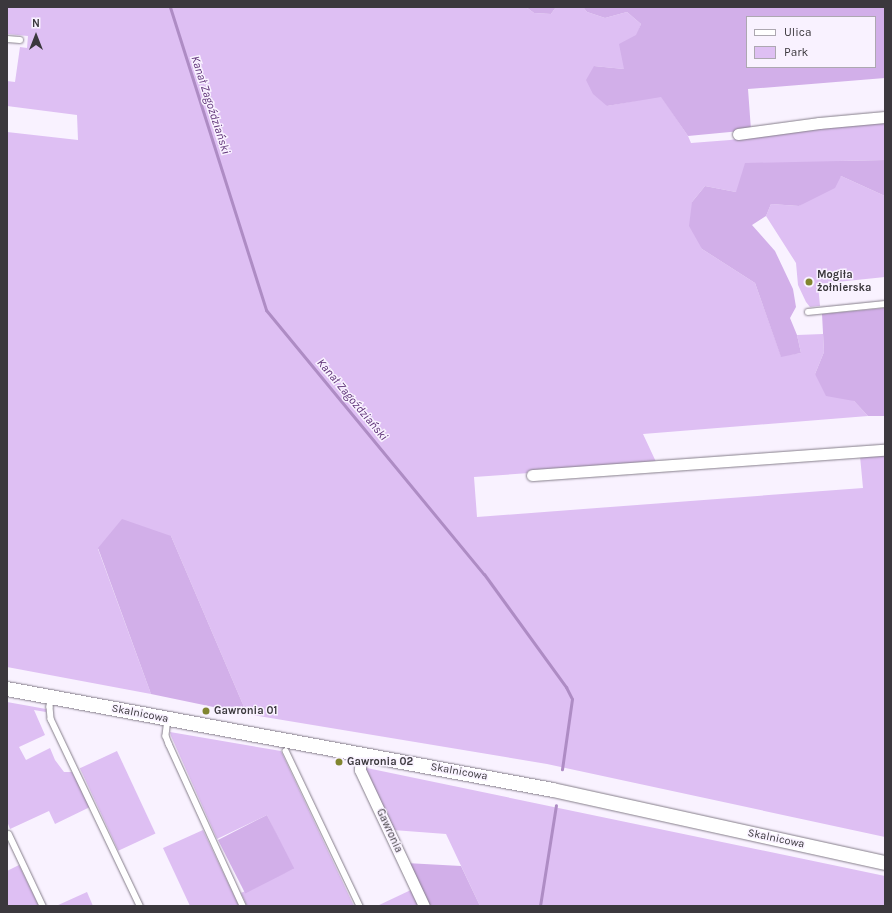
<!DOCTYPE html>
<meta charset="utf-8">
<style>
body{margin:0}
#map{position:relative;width:892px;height:913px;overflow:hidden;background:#f9f2ff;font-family:Karla,sans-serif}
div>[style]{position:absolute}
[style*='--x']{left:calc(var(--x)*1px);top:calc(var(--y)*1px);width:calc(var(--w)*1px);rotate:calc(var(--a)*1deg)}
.green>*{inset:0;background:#debff3;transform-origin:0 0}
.forest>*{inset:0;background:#d2afe9;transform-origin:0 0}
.stream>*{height:3px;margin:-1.5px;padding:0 1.5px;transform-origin:1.5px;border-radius:1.5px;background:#ae8cc4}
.roads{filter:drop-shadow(0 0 1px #857e8a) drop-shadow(0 0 1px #857e8a)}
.service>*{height:5.5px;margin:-2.75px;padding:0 2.75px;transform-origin:2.75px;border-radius:2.75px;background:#fff}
.minor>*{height:11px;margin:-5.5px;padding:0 5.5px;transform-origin:5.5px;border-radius:5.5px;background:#fff}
.tertiary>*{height:14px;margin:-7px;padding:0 7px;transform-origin:7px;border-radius:7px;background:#fff}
.dots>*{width:11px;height:11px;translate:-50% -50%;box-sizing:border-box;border:2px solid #f9f2ff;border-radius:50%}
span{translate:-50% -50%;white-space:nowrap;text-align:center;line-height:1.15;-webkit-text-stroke:3px #f9f2ff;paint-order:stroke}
.poi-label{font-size:11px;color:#3b383d;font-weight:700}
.left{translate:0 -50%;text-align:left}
.street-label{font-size:11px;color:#3b383d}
.water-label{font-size:12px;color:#5f3378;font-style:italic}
.frame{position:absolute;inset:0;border:8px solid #3b383d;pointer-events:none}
.legend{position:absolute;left:746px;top:16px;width:130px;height:52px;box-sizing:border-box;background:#f9f2ff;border:1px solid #ada8b1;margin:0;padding:5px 7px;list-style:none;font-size:12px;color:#3b383d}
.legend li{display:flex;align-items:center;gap:8px;height:20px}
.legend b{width:20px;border:1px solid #ada8b1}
.north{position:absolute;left:16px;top:16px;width:40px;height:40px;-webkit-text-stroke:3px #f9f2ff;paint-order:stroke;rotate:0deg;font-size:11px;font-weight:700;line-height:16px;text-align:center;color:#3b383d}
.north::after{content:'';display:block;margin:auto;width:14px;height:18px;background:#3b383d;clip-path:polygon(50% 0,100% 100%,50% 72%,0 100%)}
</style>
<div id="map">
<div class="green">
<div style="clip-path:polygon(7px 7px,526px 7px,534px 13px,551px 14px,556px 7px,583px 7px,587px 12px,605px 18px,627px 12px,641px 24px,624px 69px,594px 66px,607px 106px,661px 96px,688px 136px,691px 143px,730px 140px,818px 126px,885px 122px,885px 160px,840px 161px,736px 192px,705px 186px,692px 202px,702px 249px,755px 283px,781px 356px,801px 353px,797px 335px,823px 334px,824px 352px,815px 374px,854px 401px,868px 416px,643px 434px,657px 464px,474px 477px,477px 517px,863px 488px,860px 456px,885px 454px,885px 837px,547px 764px,247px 714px,171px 536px,98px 549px,151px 694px,7px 667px,7px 132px,78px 140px,77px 115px,7px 106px,7px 81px,15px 82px,20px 47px,27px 48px,28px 36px,7px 34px)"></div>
<div style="clip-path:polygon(841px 176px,885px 196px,885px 277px,818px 284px,820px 306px,810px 307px,806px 302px,798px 285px,796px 263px,766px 216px,771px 204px,799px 206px)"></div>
<div style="clip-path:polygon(7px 702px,46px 709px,46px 712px,34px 710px,45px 735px,19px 747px,26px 760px,50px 748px,55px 760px,64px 772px,72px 772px,90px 807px,55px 824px,49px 811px,10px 829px,7px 821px)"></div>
<div style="clip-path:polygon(170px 732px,281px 751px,354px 906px,247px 906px,241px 893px,293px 869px,267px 815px,217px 839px,171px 736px)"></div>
<div style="left:117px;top:751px;width:91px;height:41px;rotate:65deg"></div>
<div style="clip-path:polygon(362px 767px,885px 876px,885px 906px,480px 906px,446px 834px,393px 830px)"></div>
<div style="clip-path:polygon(203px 830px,239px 906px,190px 906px,163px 848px)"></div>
<div style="clip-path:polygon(19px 865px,39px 906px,7px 906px,7px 871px)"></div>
<div style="clip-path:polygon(413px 889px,421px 906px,377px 906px)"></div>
<div style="clip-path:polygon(87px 892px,93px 906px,56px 906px)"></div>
</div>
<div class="forest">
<div style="clip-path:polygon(526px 7px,556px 7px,551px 14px,534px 13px)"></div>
<div style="clip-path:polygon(evenodd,583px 7px,885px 7px,885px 78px,748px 89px,751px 130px,688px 136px,661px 97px,607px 106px,593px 94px,586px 80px,594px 66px,624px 69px,619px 44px,636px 35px,641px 24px,627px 12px,605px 18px,587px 12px,583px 7px,747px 17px,875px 17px,875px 67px,747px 67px,747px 17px)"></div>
<div style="clip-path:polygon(885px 160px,885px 196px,841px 176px,835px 188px,799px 206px,771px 204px,766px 216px,752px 225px,775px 251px,793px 289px,796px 307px,790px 318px,797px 335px,801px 353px,781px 357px,755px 283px,702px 249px,689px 226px,692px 202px,705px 186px,736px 192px,745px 163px)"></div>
<div style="clip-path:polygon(885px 308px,885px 416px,868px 416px,854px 401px,826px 396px,815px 374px,824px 352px,822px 314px)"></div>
<div style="clip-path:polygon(122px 519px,171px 536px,247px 714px,151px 694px,98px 548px)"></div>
<div style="left:267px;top:815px;width:60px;height:55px;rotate:63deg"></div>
<div style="clip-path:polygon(406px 863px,461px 866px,480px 906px,427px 906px)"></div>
</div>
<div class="stream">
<div style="--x:170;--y:7;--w:318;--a:72.4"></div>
<div style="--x:266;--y:310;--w:342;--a:50.5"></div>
<div style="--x:484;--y:574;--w:140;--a:54"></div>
<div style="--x:566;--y:687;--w:13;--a:63"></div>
<div style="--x:572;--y:699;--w:71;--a:98.1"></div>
<div style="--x:540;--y:906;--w:102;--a:-81"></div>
</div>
<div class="roads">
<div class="service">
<div style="--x:7;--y:39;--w:13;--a:4"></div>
<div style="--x:808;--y:312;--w:77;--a:-5.9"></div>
<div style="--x:51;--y:697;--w:10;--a:96"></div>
<div style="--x:50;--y:707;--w:12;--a:85"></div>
<div style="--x:51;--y:719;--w:207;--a:64.5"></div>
<div style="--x:168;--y:719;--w:17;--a:97"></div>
<div style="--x:166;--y:736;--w:9;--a:69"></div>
<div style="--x:169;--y:744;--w:178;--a:65.4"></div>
<div style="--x:286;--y:751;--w:172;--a:64.5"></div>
<div style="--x:9;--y:834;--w:80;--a:64.7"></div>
</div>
<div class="minor">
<div style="--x:738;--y:134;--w:82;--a:-7.7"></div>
<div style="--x:819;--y:123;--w:66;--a:-5.2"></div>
<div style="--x:532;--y:475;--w:354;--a:-4.1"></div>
<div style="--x:361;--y:754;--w:16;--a:94"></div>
<div style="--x:360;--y:770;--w:150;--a:64.8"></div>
</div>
<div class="tertiary">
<div style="--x:7;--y:689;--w:555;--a:10.48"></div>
<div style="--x:553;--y:790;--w:340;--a:12.4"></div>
</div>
</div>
<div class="dots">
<div style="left:809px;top:282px;background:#818530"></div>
<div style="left:206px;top:711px;background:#818530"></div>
<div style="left:339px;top:762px;background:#818530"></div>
</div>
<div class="poi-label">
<span class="left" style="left:817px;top:282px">Mogiła<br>żołnierska</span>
<span class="left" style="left:214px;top:711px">Gawronia 01</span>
<span class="left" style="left:347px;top:762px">Gawronia 02</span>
</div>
<div class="street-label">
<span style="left:140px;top:714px;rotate:11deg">Skalnicowa</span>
<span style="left:459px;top:772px;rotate:10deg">Skalnicowa</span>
<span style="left:389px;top:831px;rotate:65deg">Gawronia</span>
<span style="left:776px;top:839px;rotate:12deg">Skalnicowa</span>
</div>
<div class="water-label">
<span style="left:210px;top:105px;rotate:72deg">Kanał Zagoździański</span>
<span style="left:352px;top:400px;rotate:50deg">Kanał Zagoździański</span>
</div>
<div class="frame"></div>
<ul class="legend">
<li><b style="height:5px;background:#fff"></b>Ulica</li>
<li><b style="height:11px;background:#debff3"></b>Park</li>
</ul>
<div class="north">N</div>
</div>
